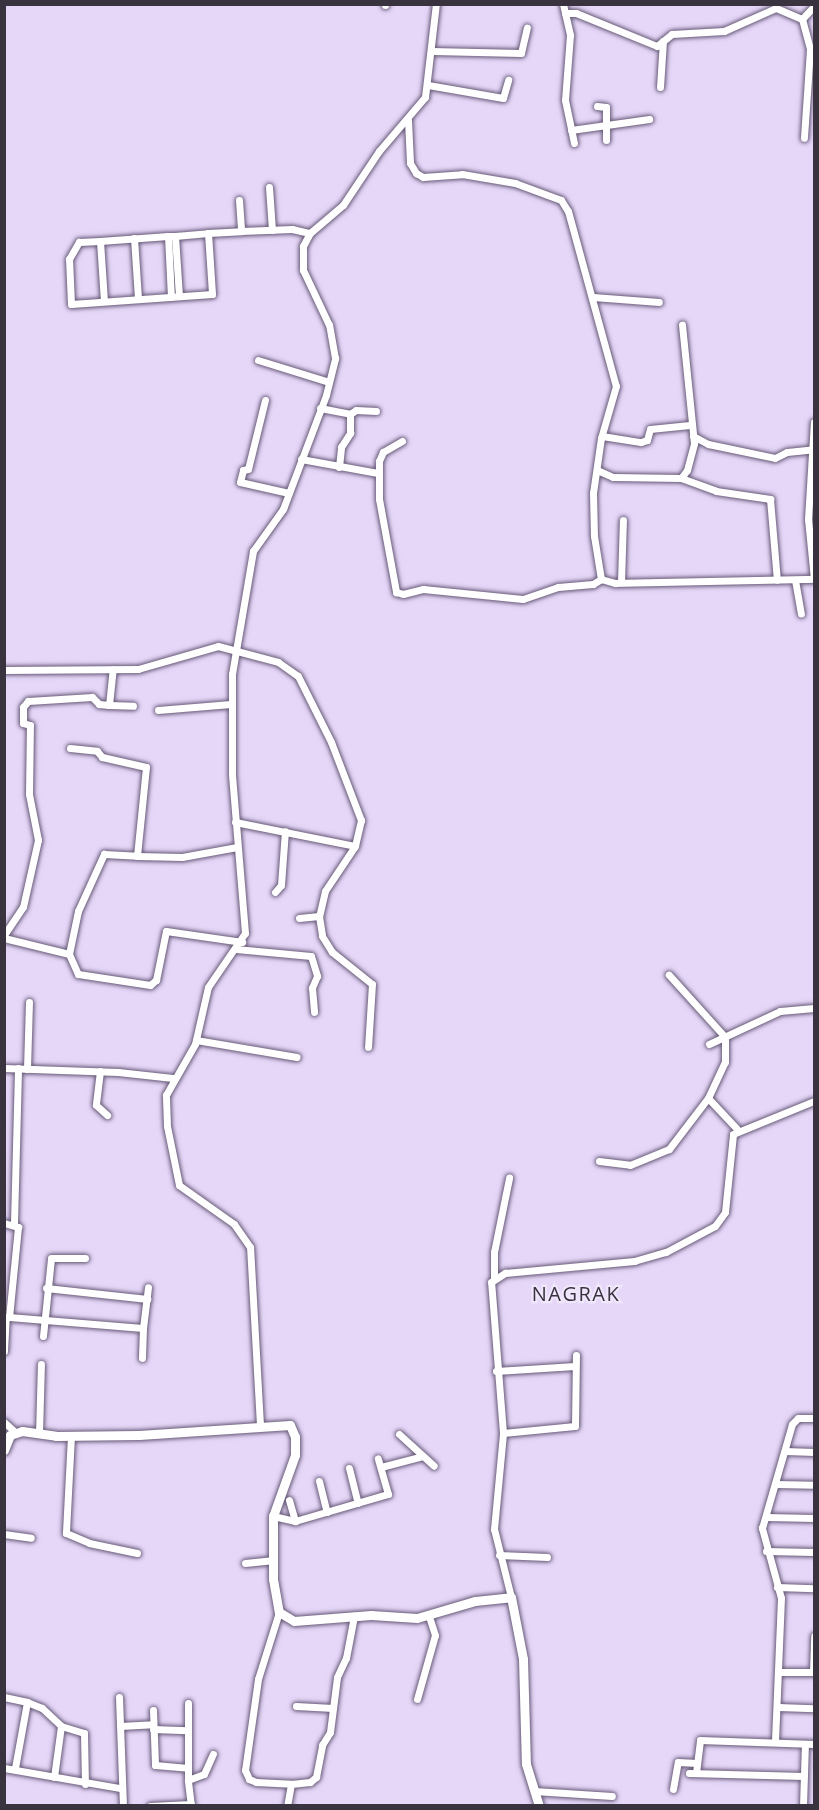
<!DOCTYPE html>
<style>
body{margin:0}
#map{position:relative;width:819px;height:1810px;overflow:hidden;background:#e6d7f9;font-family:"Open Sans",sans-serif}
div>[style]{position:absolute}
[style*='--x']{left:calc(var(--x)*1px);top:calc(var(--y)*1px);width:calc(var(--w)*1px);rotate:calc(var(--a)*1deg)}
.roads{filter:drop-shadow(0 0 2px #675a77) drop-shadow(0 0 2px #675a77)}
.minor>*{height:7px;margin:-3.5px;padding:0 3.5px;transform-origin:3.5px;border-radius:3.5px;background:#fff}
.tertiary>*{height:9px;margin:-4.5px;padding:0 4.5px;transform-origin:4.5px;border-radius:4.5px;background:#fff}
span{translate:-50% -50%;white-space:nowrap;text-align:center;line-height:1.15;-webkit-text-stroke:4.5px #f0e7fc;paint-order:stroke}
.quarter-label{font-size:20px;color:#393340;letter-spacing:1.5px}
.frame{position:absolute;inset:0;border:6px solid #393340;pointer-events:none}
</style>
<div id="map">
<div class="roads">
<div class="minor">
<div style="--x:563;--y:4;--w:9;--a:77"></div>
<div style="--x:565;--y:13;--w:11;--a:0"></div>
<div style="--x:576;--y:13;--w:87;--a:22.2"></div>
<div style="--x:657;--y:46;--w:19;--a:-39"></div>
<div style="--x:672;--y:34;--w:52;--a:-3.3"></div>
<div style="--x:724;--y:31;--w:57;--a:-23.9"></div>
<div style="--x:776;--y:8;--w:28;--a:23"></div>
<div style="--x:802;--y:19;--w:18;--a:-47"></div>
<div style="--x:385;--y:5;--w:1;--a:-90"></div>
<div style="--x:565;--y:13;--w:23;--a:77"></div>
<div style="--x:570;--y:35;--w:65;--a:94.4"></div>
<div style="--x:565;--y:100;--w:44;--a:78.2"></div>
<div style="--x:802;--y:19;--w:31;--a:75"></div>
<div style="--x:810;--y:49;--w:89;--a:93.9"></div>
<div style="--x:432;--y:51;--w:89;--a:1.3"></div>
<div style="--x:521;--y:53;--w:26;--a:-77"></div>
<div style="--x:428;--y:85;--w:76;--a:9.8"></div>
<div style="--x:503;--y:98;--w:19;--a:-74"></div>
<div style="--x:660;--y:87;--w:46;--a:-86.3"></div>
<div style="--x:597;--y:106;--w:9;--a:6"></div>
<div style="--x:606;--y:107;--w:33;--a:90"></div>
<div style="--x:408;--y:120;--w:43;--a:87.3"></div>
<div style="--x:410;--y:163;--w:12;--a:59"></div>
<div style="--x:416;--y:173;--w:8;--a:30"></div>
<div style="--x:423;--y:177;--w:39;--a:-4"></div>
<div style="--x:462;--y:174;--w:54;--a:9.6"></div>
<div style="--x:515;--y:183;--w:49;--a:20.3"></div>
<div style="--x:561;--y:200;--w:13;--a:58"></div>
<div style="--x:568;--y:211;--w:181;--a:74.7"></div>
<div style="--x:616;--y:386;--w:54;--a:106.1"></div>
<div style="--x:601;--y:438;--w:56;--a:98.3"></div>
<div style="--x:593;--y:493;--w:43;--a:88.7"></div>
<div style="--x:594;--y:536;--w:44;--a:80.8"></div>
<div style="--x:601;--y:579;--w:15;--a:16"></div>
<div style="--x:615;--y:583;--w:199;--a:-1.2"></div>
<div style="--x:571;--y:130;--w:79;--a:-8"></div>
<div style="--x:269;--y:187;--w:43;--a:86"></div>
<div style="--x:239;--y:200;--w:31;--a:86"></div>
<div style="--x:241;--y:231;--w:51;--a:-2.2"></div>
<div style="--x:292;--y:229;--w:18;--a:13"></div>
<div style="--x:208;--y:233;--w:61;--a:86.2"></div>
<div style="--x:212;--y:294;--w:141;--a:175.9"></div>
<div style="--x:71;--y:304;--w:45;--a:-92.5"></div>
<div style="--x:69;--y:259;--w:20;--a:-60"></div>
<div style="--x:79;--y:242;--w:21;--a:-3"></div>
<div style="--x:100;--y:241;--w:68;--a:-4.2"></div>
<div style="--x:168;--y:236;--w:7;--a:0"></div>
<div style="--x:175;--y:236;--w:33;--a:-5"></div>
<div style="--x:208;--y:233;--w:33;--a:-3"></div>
<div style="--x:168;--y:236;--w:61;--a:87.2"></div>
<div style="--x:175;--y:236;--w:60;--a:86.2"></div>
<div style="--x:134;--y:238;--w:61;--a:86.2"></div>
<div style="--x:100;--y:241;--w:60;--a:86.2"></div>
<div style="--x:593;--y:297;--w:66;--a:4.3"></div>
<div style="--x:258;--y:360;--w:74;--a:17.2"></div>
<div style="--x:265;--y:400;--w:71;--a:103.8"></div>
<div style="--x:248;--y:469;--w:5;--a:169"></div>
<div style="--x:243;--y:470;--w:12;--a:104"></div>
<div style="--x:240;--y:482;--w:50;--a:12.7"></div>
<div style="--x:320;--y:408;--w:31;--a:11"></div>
<div style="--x:602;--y:436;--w:39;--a:9"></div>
<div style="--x:641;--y:442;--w:6;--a:-18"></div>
<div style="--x:647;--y:440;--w:11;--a:-75"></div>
<div style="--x:650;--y:429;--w:40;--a:-5.7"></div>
<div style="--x:693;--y:436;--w:17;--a:28"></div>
<div style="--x:708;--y:444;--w:68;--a:11.8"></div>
<div style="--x:775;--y:458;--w:13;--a:-27"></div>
<div style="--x:787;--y:452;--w:27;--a:-6"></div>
<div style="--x:402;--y:441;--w:22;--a:150"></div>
<div style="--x:383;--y:452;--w:10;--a:114"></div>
<div style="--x:379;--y:461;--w:38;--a:90"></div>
<div style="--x:379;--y:499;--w:95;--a:79.6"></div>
<div style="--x:396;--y:592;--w:7;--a:16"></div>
<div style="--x:403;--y:594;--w:21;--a:-14"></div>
<div style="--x:423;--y:589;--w:100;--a:5.7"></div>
<div style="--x:523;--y:599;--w:37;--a:-19"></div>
<div style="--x:558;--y:587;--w:35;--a:-5"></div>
<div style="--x:593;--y:584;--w:9;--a:-32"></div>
<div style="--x:301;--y:459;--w:78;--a:10.3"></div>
<div style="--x:339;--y:467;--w:20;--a:-84"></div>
<div style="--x:341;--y:447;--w:17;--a:-57"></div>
<div style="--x:350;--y:433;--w:19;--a:-90"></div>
<div style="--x:350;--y:414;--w:7;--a:-34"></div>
<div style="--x:356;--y:410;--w:20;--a:3"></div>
<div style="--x:597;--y:470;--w:17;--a:24"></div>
<div style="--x:613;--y:477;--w:68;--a:0.8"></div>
<div style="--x:681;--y:478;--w:10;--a:-53"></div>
<div style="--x:687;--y:470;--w:28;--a:-75"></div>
<div style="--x:694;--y:443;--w:119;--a:-95.8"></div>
<div style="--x:681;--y:478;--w:37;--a:20"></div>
<div style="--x:716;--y:491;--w:55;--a:8.4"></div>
<div style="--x:770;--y:499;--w:81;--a:85.1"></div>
<div style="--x:814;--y:579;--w:60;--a:-95.7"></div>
<div style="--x:808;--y:519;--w:97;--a:-86.5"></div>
<div style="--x:795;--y:580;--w:34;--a:80"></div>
<div style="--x:621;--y:582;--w:62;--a:-88.2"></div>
<div style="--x:4;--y:670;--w:134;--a:-0.4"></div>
<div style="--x:138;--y:669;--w:83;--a:-16"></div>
<div style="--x:218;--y:646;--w:62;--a:14.9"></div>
<div style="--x:278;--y:662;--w:24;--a:35"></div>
<div style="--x:298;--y:676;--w:74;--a:63.4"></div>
<div style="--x:331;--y:742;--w:84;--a:69"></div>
<div style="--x:361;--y:820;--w:27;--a:103"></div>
<div style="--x:355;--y:846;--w:54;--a:123.7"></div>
<div style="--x:325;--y:891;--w:26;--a:103"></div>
<div style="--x:319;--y:916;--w:20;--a:81"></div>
<div style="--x:322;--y:936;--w:19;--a:58"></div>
<div style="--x:332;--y:952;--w:51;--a:38.7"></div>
<div style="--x:372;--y:984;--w:63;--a:93.6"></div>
<div style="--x:109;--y:705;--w:24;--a:2"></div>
<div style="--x:158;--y:710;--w:73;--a:-4.7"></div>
<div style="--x:70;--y:748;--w:27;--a:6"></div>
<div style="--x:97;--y:751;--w:8;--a:50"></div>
<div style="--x:102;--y:757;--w:45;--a:12.8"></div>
<div style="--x:146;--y:767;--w:89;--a:95.8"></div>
<div style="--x:137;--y:856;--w:45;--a:1.3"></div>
<div style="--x:182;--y:857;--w:56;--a:-10.3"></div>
<div style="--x:235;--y:822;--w:122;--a:11.3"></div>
<div style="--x:275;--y:892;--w:9;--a:-49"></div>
<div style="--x:281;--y:885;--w:54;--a:-85.8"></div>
<div style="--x:299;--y:918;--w:20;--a:-6"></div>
<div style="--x:4;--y:935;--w:34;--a:-56"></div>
<div style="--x:23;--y:907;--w:69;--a:-77.4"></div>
<div style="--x:38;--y:840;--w:47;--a:-101.1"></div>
<div style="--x:29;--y:794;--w:69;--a:-89.2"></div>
<div style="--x:30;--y:725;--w:7;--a:-164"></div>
<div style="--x:23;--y:723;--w:16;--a:-90"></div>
<div style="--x:23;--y:707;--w:8;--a:-50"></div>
<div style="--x:28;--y:701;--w:64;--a:-3.6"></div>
<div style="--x:92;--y:697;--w:10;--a:45"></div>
<div style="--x:99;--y:704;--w:10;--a:6"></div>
<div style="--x:109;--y:705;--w:36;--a:-84"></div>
<div style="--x:4;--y:938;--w:67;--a:13.8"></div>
<div style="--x:69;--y:954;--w:22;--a:66"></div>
<div style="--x:78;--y:974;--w:73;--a:8.7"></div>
<div style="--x:150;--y:985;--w:8;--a:-40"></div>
<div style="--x:156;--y:980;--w:50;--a:-78.5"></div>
<div style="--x:166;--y:931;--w:77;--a:8.2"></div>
<div style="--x:236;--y:949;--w:75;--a:5.3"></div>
<div style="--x:311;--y:956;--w:21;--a:73"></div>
<div style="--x:317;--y:976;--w:13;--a:113"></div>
<div style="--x:312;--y:988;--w:24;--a:85"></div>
<div style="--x:69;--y:954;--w:44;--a:-78.2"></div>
<div style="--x:78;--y:911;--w:63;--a:-65.5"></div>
<div style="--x:104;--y:854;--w:33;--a:3"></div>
<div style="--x:196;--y:1040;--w:102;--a:9.6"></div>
<div style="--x:709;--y:1044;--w:78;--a:-24.9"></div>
<div style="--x:780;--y:1011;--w:34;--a:-5"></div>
<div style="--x:4;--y:1068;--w:114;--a:2"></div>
<div style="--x:118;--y:1072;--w:55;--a:6.2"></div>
<div style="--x:27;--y:1069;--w:67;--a:-88.3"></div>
<div style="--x:100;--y:1071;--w:34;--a:97"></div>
<div style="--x:96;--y:1105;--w:15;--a:42"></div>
<div style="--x:708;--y:1098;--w:42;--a:46.9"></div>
<div style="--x:599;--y:1161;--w:31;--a:7"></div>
<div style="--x:630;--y:1165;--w:42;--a:-22.3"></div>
<div style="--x:669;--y:1149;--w:64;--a:-52.6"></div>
<div style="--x:708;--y:1098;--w:40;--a:-65"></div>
<div style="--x:725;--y:1062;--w:25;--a:-90"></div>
<div style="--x:725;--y:1037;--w:84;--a:-132.1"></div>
<div style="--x:4;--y:1223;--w:15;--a:16"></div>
<div style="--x:18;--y:1227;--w:90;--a:95.7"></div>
<div style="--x:9;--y:1317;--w:134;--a:4.7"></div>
<div style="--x:143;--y:1328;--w:30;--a:92"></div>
<div style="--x:14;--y:1223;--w:155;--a:-88.5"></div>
<div style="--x:494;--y:1278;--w:26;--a:-90"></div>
<div style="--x:494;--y:1252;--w:76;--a:-78.5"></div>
<div style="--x:46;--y:1288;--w:102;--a:6.2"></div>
<div style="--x:143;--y:1328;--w:41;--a:-83"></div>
<div style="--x:43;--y:1336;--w:78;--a:-84.1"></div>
<div style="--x:51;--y:1258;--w:34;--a:0"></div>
<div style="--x:4;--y:1351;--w:34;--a:-87"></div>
<div style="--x:496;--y:1371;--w:79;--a:-3.6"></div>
<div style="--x:4;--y:1422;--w:15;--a:42"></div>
<div style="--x:260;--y:1425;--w:178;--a:-93.2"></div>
<div style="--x:250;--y:1247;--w:28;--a:-125"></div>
<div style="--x:234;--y:1224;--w:67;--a:-144.7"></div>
<div style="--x:179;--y:1185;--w:60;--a:-101.5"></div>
<div style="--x:167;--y:1126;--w:31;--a:-92"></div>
<div style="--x:166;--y:1095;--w:59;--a:-60.4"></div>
<div style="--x:195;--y:1044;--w:58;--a:-77.2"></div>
<div style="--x:208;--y:987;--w:65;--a:-55.6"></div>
<div style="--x:245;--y:933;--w:160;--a:-94.7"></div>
<div style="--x:232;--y:774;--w:100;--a:-90"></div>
<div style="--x:232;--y:674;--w:125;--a:-80.3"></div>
<div style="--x:253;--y:551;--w:52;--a:-54.5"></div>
<div style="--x:283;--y:509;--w:122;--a:-69.3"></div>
<div style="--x:326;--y:395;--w:38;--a:-76"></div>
<div style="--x:335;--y:358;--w:34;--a:-100"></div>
<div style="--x:329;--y:325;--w:61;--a:-115.3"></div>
<div style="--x:303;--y:270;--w:24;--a:-90"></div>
<div style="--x:303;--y:246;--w:15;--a:-62"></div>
<div style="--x:310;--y:233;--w:43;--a:-40.3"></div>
<div style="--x:343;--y:205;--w:65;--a:-56.3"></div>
<div style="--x:379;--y:151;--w:71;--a:-49.6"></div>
<div style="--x:425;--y:97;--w:94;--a:-83.3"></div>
<div style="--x:503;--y:1433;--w:72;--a:-5.6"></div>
<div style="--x:575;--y:1426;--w:71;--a:-89.2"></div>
<div style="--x:39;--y:1434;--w:70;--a:-88.4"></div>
<div style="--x:399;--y:1434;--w:47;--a:42.4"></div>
<div style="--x:71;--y:1436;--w:97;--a:93"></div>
<div style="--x:66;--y:1533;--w:25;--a:23"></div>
<div style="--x:89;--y:1543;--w:49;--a:11.8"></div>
<div style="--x:785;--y:1451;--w:29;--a:2"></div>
<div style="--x:381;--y:1467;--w:43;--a:-14.7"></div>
<div style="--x:349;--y:1468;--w:36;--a:76"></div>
<div style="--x:319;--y:1481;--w:32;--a:76"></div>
<div style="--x:775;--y:1484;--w:39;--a:1"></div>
<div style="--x:289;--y:1500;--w:22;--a:74"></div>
<div style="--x:273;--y:1516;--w:23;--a:13"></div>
<div style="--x:295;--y:1521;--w:97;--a:-16.2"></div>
<div style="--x:388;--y:1494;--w:37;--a:-106"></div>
<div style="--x:766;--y:1517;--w:48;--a:1.2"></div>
<div style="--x:4;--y:1534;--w:27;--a:8"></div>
<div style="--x:766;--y:1551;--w:48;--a:1.2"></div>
<div style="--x:499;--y:1555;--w:48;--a:2.4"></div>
<div style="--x:245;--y:1563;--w:27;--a:-6"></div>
<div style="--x:777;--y:1587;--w:37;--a:2"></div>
<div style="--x:511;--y:1597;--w:70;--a:-104"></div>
<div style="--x:494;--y:1529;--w:96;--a:-84.6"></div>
<div style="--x:503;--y:1433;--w:151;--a:-94.5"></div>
<div style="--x:491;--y:1282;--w:17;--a:-33"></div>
<div style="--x:505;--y:1273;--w:130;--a:-5.3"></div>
<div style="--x:634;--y:1261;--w:33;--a:-16"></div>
<div style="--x:666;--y:1252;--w:55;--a:-28"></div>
<div style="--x:715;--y:1226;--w:17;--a:-54"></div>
<div style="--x:725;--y:1212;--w:78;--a:-84.1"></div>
<div style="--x:733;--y:1134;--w:87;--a:-22.2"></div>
<div style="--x:279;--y:1612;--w:70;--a:107.4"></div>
<div style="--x:258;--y:1679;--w:92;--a:98.1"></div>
<div style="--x:245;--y:1770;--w:10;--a:66"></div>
<div style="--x:249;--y:1779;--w:8;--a:23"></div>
<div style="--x:256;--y:1782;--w:35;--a:3"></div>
<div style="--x:291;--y:1784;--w:22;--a:100"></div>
<div style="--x:779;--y:1672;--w:35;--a:0"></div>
<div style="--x:813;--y:1672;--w:36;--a:-88"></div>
<div style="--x:4;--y:1697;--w:24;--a:12"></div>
<div style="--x:27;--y:1702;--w:16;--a:22"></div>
<div style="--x:42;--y:1708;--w:26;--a:43"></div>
<div style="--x:61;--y:1726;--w:24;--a:17"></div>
<div style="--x:84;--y:1733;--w:51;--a:88.9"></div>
<div style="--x:119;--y:1697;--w:109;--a:87.9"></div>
<div style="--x:417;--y:1699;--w:66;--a:-74.3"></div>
<div style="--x:435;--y:1635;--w:20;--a:-108"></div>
<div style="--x:188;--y:1703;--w:77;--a:90"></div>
<div style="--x:296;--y:1706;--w:37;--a:3"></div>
<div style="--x:778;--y:1707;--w:36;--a:2"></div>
<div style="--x:153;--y:1710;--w:55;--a:87.9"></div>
<div style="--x:155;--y:1765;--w:33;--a:5"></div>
<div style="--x:120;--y:1726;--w:33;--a:-3"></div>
<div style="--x:153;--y:1729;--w:34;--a:2"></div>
<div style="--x:775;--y:1741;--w:143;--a:-87.6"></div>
<div style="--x:781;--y:1598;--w:73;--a:-105.2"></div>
<div style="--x:762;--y:1528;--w:108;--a:-73.9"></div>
<div style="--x:792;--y:1424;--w:8;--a:-45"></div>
<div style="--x:798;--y:1418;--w:16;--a:0"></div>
<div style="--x:4;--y:1768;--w:118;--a:9.8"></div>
<div style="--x:15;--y:1768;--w:67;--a:-79.7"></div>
<div style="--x:689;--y:1773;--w:115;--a:1.5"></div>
<div style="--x:696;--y:1773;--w:33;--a:-83"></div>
<div style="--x:700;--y:1740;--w:114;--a:2"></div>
<div style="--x:54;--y:1777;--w:51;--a:-82.2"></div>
<div style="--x:291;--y:1784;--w:19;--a:-6"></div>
<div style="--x:310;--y:1782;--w:8;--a:-40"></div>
<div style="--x:316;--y:1777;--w:33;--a:-79"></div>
<div style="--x:322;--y:1745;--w:15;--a:-58"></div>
<div style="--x:330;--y:1732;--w:55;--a:-82.7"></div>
<div style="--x:337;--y:1677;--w:21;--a:-65"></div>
<div style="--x:346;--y:1658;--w:43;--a:-79.2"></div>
<div style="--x:673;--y:1789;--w:27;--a:-80"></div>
<div style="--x:678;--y:1762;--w:19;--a:3"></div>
<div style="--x:534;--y:1791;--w:78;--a:3.7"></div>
<div style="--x:150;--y:1806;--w:41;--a:-2.8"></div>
<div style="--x:191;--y:1806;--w:26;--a:-97"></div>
<div style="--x:188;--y:1780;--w:17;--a:-21"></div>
<div style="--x:204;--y:1774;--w:22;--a:-66"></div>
<div style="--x:803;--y:1806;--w:62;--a:-88.2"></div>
</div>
<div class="tertiary">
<div style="--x:4;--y:1450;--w:16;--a:-68"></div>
<div style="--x:10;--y:1435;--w:13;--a:-18"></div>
<div style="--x:22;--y:1431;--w:34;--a:8"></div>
<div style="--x:56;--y:1436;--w:83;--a:-0.7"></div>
<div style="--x:139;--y:1435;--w:151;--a:-3.8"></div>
<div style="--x:290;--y:1425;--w:13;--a:67"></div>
<div style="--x:295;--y:1437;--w:18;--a:90"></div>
<div style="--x:295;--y:1455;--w:65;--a:109.8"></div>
<div style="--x:273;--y:1516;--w:63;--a:90"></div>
<div style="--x:273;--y:1579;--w:34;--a:80"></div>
<div style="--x:279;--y:1612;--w:17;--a:31"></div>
<div style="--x:294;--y:1621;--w:77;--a:-4.5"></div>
<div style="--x:371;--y:1615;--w:46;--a:3.7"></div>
<div style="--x:417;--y:1618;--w:60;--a:-16.3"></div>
<div style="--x:475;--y:1601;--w:36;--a:-6"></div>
<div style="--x:511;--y:1597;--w:63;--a:79"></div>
<div style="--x:523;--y:1659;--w:105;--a:88.4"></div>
<div style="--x:526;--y:1764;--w:44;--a:72.8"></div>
</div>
</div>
<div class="quarter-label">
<span style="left:576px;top:1293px">NAGRAK</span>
</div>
<div class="frame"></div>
</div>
